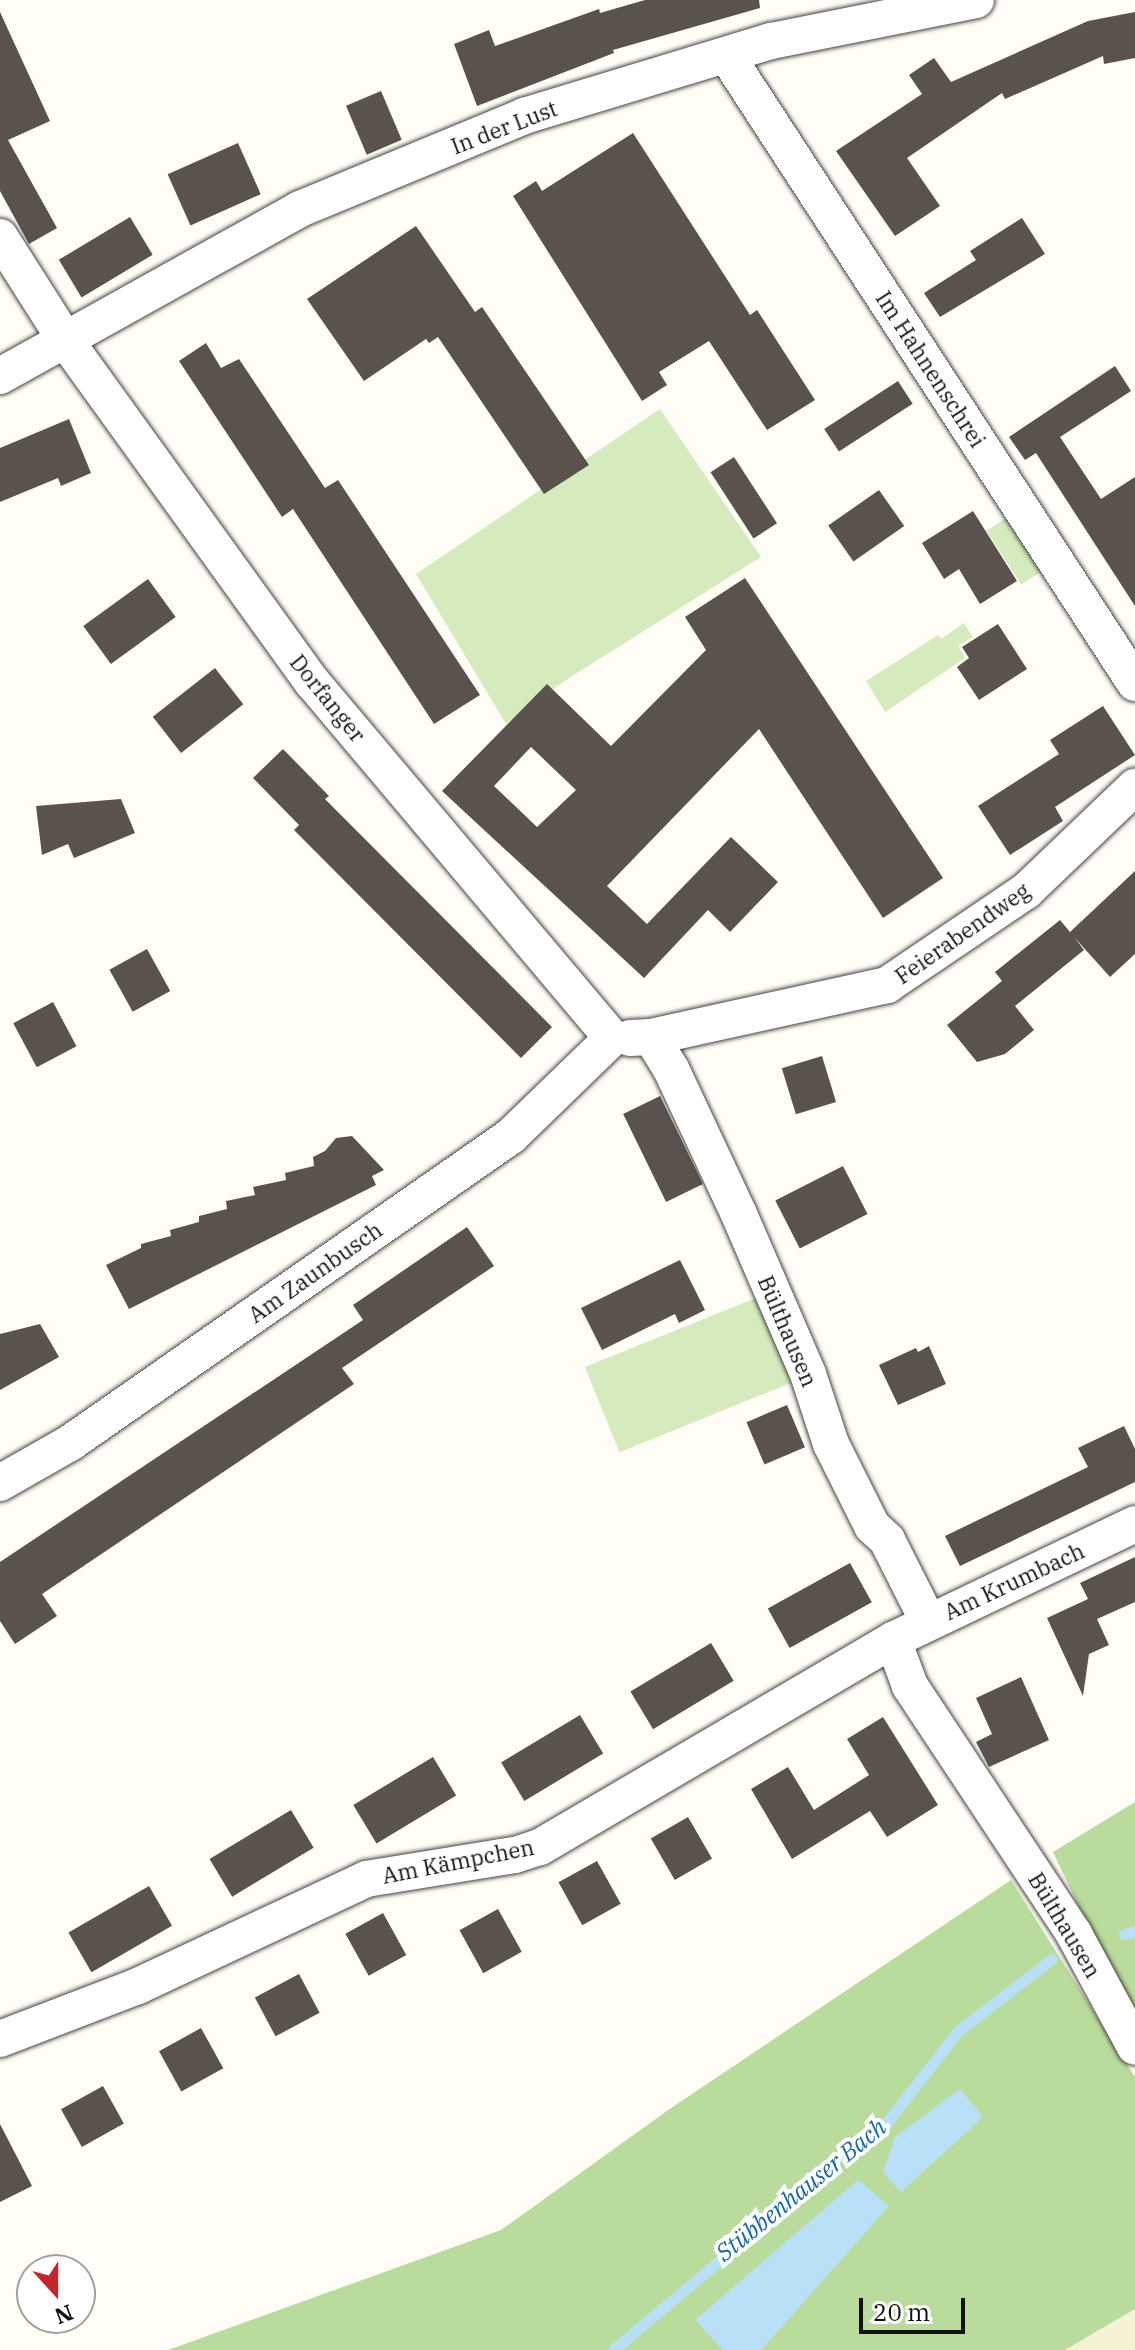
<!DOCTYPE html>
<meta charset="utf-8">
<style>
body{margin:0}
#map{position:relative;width:1135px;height:2350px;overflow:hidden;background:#fffdf5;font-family:"IBM Plex Serif",serif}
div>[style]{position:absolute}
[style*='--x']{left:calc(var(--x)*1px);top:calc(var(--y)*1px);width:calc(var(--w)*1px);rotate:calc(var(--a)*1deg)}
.farmland>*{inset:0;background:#f6f3d4}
.green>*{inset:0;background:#d5ebbd;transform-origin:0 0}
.forest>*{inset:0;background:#b9dc9c}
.water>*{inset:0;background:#b9e0f7}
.stream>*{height:11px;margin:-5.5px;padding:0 5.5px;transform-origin:5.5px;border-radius:5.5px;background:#b9e0f7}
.building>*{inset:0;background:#5a524d;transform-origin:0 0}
.roads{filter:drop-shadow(0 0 2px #444) drop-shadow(0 0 2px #444)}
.minor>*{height:36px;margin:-18px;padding:0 18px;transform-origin:18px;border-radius:18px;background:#fff}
span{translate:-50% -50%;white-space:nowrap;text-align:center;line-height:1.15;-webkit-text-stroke:8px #fff;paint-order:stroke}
.street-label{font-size:22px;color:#111}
.water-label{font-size:24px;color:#1768a6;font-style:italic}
.north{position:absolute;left:16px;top:2254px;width:80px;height:80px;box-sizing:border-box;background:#fff;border:2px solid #a0a0a0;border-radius:50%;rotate:159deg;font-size:22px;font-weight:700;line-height:32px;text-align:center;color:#111}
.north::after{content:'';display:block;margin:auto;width:28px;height:36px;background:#c4262e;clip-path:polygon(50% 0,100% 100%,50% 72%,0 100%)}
.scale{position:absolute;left:859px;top:2298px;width:106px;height:36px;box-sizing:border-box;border:4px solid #111;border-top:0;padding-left:10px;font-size:24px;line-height:28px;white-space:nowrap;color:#111;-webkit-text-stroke:6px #fff;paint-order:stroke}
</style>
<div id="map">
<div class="farmland">
<div style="clip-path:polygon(1135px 2309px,1135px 2350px,1065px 2350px)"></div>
</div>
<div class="green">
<div style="clip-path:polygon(660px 409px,761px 557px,563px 682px,506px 724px,416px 574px)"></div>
<div style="left:1009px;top:516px;width:64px;height:27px;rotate:57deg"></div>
<div style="clip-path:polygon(964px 623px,973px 637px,958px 646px,965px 658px,885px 712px,866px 681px,938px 635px,941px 639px)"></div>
<div style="left:763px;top:1295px;width:92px;height:192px;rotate:68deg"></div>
</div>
<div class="forest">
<div style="clip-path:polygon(1135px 1802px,1135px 2025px,1053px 1852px)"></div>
<div style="clip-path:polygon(1011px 1880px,1135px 2077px,1135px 2309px,1065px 2350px,168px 2350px,501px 2230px,671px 2108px)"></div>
</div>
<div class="water">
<div style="clip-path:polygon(960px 2089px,983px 2117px,901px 2192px,883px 2172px,895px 2137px)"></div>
<div style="clip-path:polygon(858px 2180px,889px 2206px,761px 2350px,723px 2350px,695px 2320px)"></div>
</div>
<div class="stream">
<div style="--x:1124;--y:1934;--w:11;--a:-15"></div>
<div style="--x:613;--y:2350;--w:146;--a:-40"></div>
<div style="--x:725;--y:2256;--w:125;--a:-42.4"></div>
<div style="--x:817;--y:2172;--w:81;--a:-34.5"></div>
<div style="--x:884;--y:2126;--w:120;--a:-52.1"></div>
<div style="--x:958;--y:2031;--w:118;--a:-37.5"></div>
</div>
<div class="building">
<div style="clip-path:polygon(645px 0,759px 0,760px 8px,613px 50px,614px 53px,477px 106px,454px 44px,489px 30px,495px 46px,599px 9px,600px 13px)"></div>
<div style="clip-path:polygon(0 12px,50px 121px,8px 140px,57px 228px,29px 244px,0 191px)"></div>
<div style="clip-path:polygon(1135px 12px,1135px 58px,1104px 64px,1103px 56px,1005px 99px,1002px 93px,907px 158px,940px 206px,895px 236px,836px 151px,922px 94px,909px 75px,934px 58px,951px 82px,1088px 21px)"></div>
<div style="left:381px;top:91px;width:53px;height:38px;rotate:67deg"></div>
<div style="clip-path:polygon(633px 133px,750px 315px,757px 310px,815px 400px,767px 430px,709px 341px,659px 372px,667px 385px,642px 401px,513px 196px,536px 181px,542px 191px)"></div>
<div style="left:238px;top:143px;width:56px;height:77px;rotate:66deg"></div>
<div style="left:130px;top:217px;width:44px;height:83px;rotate:59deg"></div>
<div style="clip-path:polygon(1022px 218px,1045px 254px,940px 317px,924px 293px,976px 260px,970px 251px)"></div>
<div style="clip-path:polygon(416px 226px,475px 312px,482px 307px,589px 465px,544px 494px,438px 337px,429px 343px,426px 339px,364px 381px,307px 299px)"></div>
<div style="clip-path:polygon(206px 343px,221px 368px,239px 359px,325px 488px,338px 480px,480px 695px,434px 724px,293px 509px,282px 517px,179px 361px)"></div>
<div style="clip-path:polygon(1115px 366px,1131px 391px,1060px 437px,1101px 499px,1135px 477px,1135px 606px,1036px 453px,1025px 460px,1009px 437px)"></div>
<div style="left:898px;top:381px;width:27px;height:88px;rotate:57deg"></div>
<div style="clip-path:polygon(69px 419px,91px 473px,61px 486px,58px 478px,0 502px,0 448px)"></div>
<div style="left:734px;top:457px;width:79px;height:28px;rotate:57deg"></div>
<div style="left:879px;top:490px;width:44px;height:62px;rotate:55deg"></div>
<div style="clip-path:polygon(973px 511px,1017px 581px,980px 604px,959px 569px,944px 579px,922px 543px)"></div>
<div style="clip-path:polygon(evenodd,745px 578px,943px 878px,883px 918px,759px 729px,607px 886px,647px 924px,731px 837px,778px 882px,730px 932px,708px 910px,644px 978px,442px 791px,547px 684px,611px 746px,706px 650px,685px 617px,745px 578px,531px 747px,576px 790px,537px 827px,494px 786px,531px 747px)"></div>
<div style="left:148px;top:579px;width:47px;height:80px;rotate:54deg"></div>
<div style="clip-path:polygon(998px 624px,1027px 669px,979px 700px,957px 667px,969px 658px,962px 647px)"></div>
<div style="left:215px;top:668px;width:46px;height:79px;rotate:52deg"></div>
<div style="clip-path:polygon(1103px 706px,1135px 755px,1055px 807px,1063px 821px,1010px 855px,978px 806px,1059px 754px,1050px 740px)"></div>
<div style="clip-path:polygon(283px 749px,329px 796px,325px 799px,552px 1027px,521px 1058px,294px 830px,299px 825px,253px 778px)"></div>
<div style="clip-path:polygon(121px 799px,135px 833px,74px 858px,68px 844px,42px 855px,36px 806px)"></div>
<div style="clip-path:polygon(1135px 871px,1135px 954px,1110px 977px,1075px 938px,1084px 950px,1015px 1006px,1034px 1030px,1005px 1054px,977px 1062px,947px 1025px,1002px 981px,995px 972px,1060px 920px,1070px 932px)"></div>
<div style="left:147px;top:949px;width:48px;height:43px;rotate:61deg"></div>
<div style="left:53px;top:1002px;width:50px;height:45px;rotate:62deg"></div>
<div style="left:822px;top:1056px;width:48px;height:42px;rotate:73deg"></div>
<div style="left:660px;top:1096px;width:98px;height:41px;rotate:64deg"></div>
<div style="clip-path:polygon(352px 1136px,384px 1170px,372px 1176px,376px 1185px,129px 1309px,106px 1265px,141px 1248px,141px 1244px,171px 1236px,170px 1230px,199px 1222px,199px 1216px,227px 1209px,226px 1201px,255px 1195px,253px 1187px,286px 1180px,285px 1173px,314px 1166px,313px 1157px,325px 1151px,336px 1138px)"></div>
<div style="left:843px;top:1166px;width:54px;height:76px;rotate:63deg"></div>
<div style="clip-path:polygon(467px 1227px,494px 1266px,342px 1368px,354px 1384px,42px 1594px,57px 1616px,15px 1644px,0 1621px,0 1562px,363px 1320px,353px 1305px)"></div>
<div style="clip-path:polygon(680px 1260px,705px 1310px,679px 1323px,675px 1314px,602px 1350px,581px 1308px)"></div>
<div style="clip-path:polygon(40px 1324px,59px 1357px,0 1390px,0 1334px)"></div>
<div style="clip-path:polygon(929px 1346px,946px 1384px,898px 1405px,879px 1365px,916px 1348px,918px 1352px)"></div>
<div style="left:787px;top:1405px;width:46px;height:44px;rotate:67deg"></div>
<div style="clip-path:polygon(1124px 1426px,1135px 1449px,1135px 1482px,960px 1566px,945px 1536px,1088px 1467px,1078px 1448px)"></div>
<div style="clip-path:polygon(1135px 1557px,1135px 1602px,1097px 1619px,1109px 1645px,1089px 1654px,1083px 1696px,1047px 1618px,1088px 1599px,1080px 1583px)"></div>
<div style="left:850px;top:1563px;width:45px;height:94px;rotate:61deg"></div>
<div style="left:711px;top:1643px;width:44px;height:94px;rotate:59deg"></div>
<div style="clip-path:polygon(1021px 1677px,1049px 1740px,989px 1767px,976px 1742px,992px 1734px,976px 1698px)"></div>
<div style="left:580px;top:1715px;width:45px;height:92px;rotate:59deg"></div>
<div style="clip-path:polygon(883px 1717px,938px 1805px,887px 1837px,870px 1811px,792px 1859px,751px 1789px,788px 1767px,814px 1810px,869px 1775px,847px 1739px)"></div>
<div style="left:433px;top:1757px;width:45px;height:93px;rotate:59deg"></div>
<div style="left:291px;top:1810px;width:44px;height:95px;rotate:59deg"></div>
<div style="left:688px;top:1817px;width:48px;height:43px;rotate:60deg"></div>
<div style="left:597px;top:1861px;width:49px;height:44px;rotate:61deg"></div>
<div style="left:149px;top:1886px;width:46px;height:93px;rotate:60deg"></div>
<div style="left:498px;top:1909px;width:49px;height:44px;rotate:61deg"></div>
<div style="left:383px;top:1913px;width:48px;height:43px;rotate:61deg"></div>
<div style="left:299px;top:1974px;width:44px;height:50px;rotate:62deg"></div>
<div style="left:201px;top:2028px;width:46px;height:48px;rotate:61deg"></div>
<div style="left:103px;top:2086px;width:43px;height:48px;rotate:61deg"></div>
<div style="clip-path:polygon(0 2124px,32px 2186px,0 2202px)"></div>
</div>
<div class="roads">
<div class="minor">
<div style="--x:727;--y:56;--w:748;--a:56.95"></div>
<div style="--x:0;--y:237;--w:123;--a:57.6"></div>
<div style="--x:66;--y:341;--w:422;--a:54.2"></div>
<div style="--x:313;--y:683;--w:464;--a:49.9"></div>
<div style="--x:0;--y:376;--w:343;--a:-29.1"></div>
<div style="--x:300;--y:209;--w:243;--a:-22.5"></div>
<div style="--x:524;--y:116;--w:258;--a:-16.9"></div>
<div style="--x:771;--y:41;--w:209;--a:-11.3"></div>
<div style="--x:651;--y:1037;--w:38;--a:58"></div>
<div style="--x:671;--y:1069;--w:158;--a:64.9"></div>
<div style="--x:738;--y:1212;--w:176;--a:66.6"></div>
<div style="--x:808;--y:1374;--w:74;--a:71.8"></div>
<div style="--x:831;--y:1444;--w:92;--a:63.4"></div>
<div style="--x:872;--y:1526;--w:21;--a:43"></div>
<div style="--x:887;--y:1540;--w:91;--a:63.2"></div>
<div style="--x:630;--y:1038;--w:21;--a:-3"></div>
<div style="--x:651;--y:1037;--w:242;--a:-12.4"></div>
<div style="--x:887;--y:985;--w:168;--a:-34.1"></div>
<div style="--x:1026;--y:891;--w:151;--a:-43.7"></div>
<div style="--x:0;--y:1483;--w:81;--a:-29.7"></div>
<div style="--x:70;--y:1443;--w:537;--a:-34.84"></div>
<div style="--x:511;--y:1136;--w:141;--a:-44.1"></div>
<div style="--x:893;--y:1640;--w:49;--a:69.7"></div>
<div style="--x:910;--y:1686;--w:297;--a:56.5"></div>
<div style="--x:1074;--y:1934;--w:128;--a:61.6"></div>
<div style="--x:0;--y:2039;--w:148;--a:-21"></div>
<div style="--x:138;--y:1986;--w:252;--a:-25.1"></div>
<div style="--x:366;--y:1879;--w:151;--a:-9.2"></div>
<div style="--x:515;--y:1855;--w:26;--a:-18"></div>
<div style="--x:540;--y:1847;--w:409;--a:-30.4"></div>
<div style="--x:893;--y:1640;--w:268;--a:-25.6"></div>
</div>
</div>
<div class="street-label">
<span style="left:504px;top:127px;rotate:-21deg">In der Lust</span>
<span style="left:931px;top:369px;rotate:57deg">Im Hahnenschrei</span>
<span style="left:328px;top:698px;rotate:51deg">Dorfanger</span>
<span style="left:962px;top:933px;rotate:-35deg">Feierabendweg</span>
<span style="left:315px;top:1272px;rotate:-35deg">Am Zaunbusch</span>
<span style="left:788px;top:1331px;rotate:67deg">Bülthausen</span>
<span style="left:1014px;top:1581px;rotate:-25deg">Am Krumbach</span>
<span style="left:458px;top:1861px;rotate:-11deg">Am Kämpchen</span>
<span style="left:1065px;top:1925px;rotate:59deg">Bülthausen</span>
</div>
<div class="water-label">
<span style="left:801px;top:2190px;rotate:-39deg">Stübbenhauser Bach</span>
</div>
<div class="north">N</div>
<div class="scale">20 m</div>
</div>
